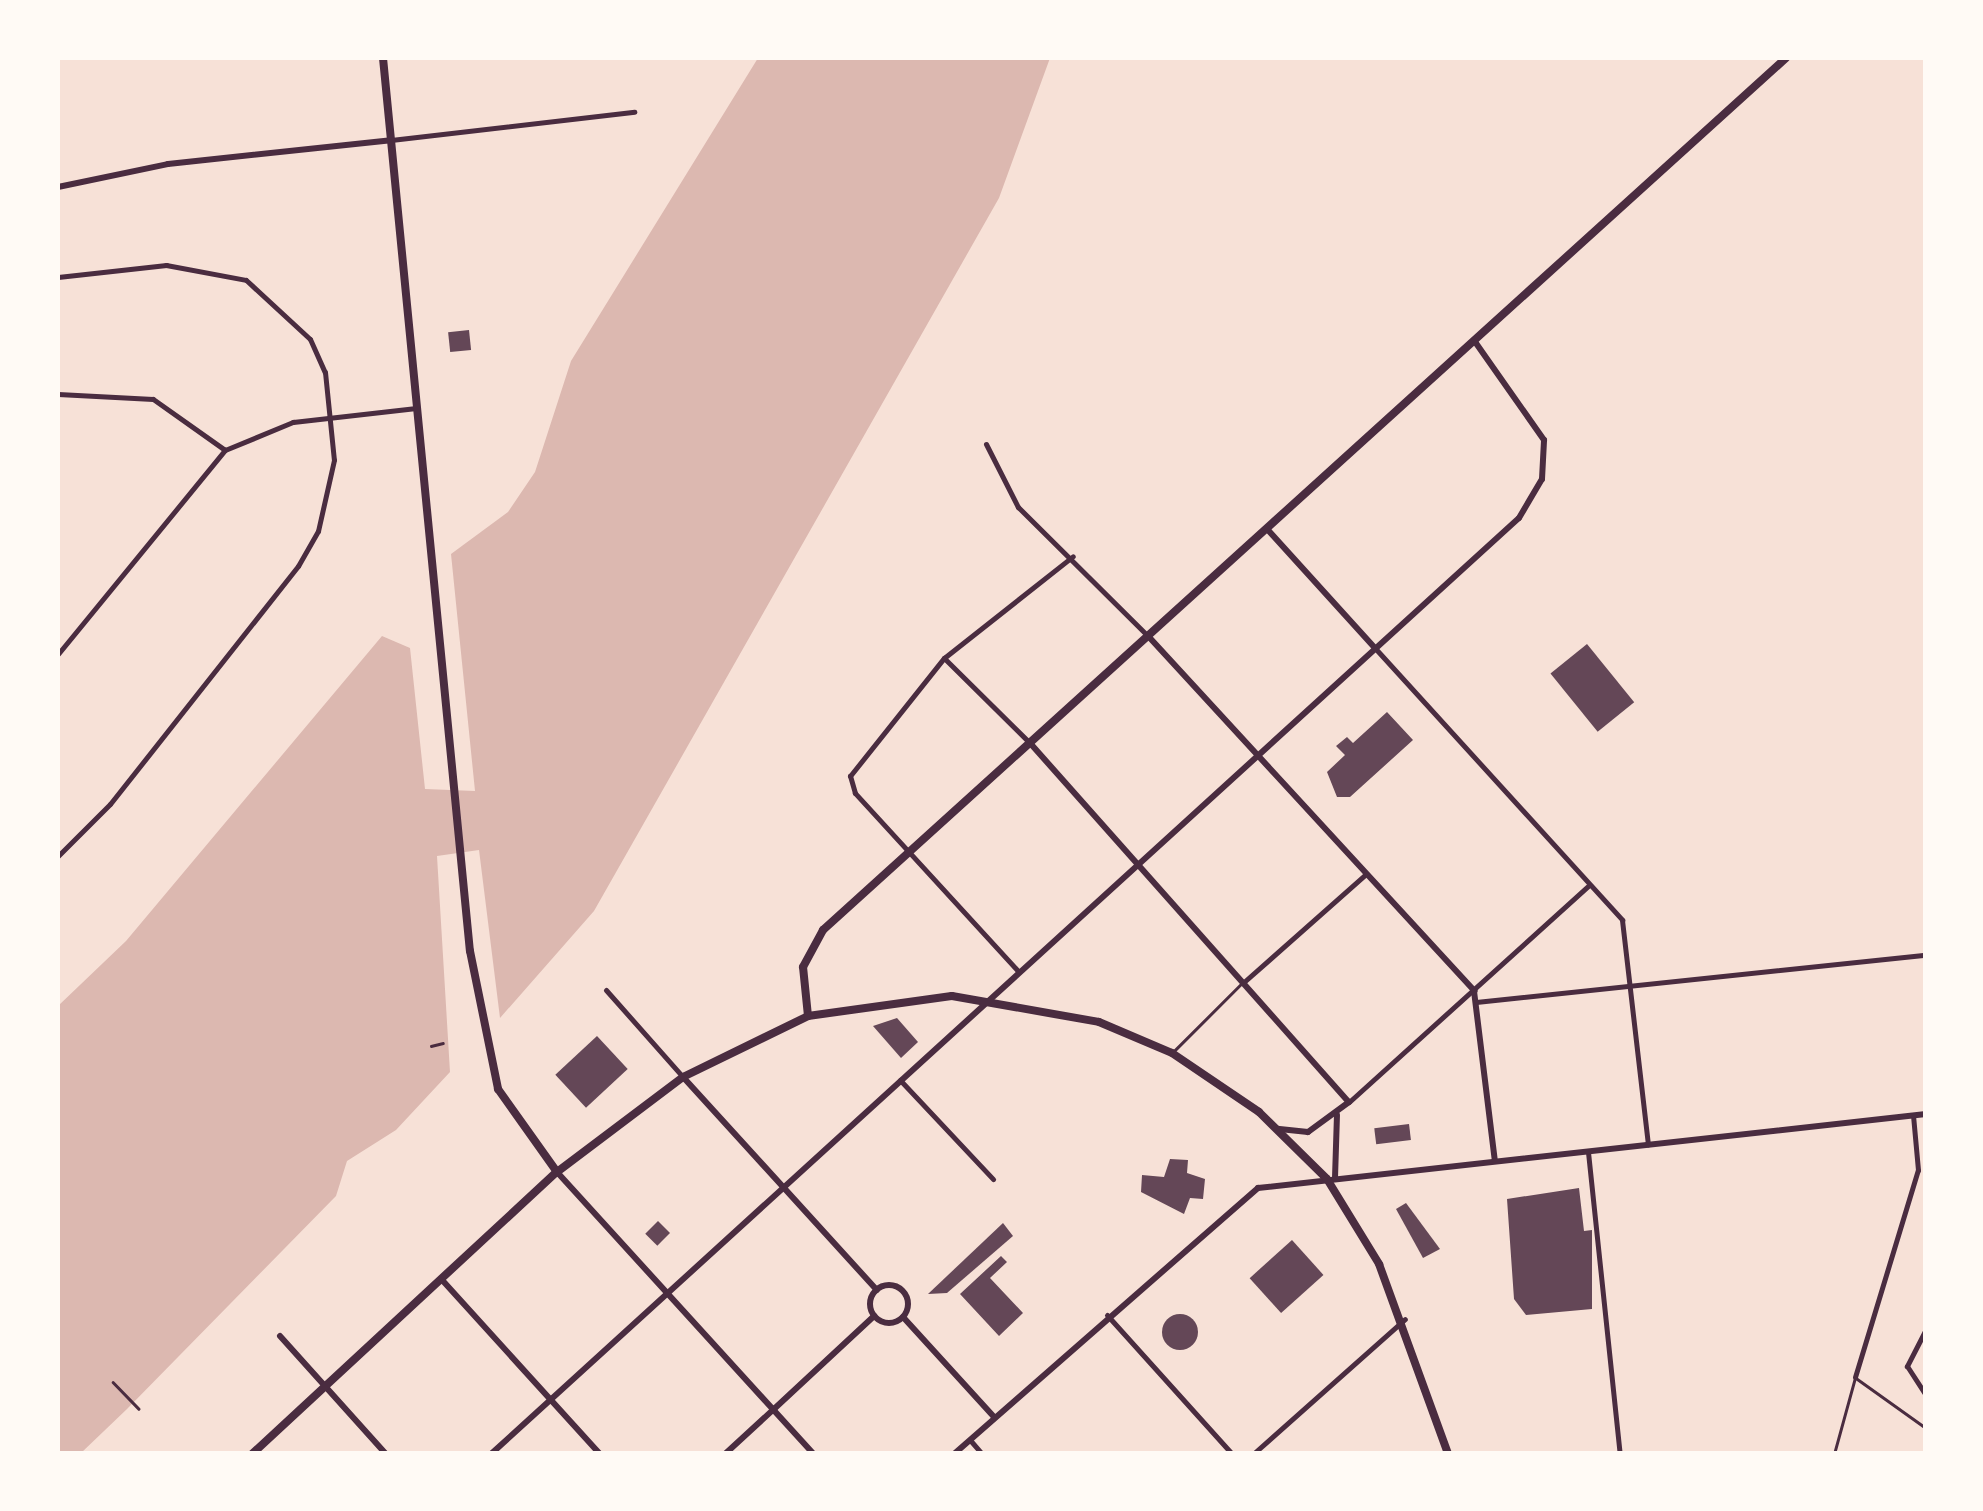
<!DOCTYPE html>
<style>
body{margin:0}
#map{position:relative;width:1983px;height:1511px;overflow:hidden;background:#f7e1d7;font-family:"Playfair Display",serif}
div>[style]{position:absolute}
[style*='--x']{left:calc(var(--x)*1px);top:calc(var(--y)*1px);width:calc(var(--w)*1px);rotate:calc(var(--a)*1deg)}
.water>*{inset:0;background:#dcb8b0}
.building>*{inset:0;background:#644757;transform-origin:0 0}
.round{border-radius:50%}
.path>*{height:2.5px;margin:-1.25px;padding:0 1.25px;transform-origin:1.25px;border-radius:1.25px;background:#4a2c40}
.service>*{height:2.5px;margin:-1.25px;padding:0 1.25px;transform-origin:1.25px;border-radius:1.25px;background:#4a2c40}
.minor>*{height:5px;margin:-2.5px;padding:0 2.5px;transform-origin:2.5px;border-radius:2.5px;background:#4a2c40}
.tertiary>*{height:6px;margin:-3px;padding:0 3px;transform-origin:3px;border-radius:3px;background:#4a2c40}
.tertiary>.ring{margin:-3px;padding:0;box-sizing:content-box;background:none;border:6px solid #4a2c40;border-radius:50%}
.secondary>*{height:6px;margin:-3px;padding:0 3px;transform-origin:3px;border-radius:3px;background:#4a2c40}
.primary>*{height:8px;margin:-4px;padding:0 4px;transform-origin:4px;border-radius:4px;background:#4a2c40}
span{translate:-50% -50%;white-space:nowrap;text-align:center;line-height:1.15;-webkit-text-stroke:10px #fffaf5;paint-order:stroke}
.frame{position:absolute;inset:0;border:60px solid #fffaf5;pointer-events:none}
</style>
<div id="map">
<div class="water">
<div style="clip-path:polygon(758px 58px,1050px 58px,999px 198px,594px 911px,500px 1018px,479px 850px,437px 856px,450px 1072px,396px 1130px,347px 1161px,336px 1196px,127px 1409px,81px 1453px,58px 1454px,58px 1006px,126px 941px,382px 636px,410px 648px,425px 789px,475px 791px,451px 554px,508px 512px,535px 472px,571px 361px)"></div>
</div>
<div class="building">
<div style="left:469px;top:330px;width:20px;height:21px;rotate:84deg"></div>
<div style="left:1587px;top:644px;width:75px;height:47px;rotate:51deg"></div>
<div style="clip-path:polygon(1387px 712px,1413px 740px,1350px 797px,1337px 797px,1327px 772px,1345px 755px,1336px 746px,1347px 737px,1353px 743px)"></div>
<div style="clip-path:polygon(897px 1018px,918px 1042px,901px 1058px,873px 1026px)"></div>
<div style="left:597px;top:1036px;width:45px;height:57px;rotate:47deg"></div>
<div style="left:1409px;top:1124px;width:16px;height:35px;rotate:83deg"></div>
<div style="clip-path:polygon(1170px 1159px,1188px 1160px,1187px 1173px,1205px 1179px,1203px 1199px,1190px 1198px,1184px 1214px,1141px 1192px,1142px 1175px,1164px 1177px)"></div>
<div style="clip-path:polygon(1579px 1188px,1584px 1231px,1592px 1230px,1592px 1309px,1526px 1315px,1514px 1299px,1507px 1199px)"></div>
<div style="clip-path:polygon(1406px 1203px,1440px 1249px,1423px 1258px,1396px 1209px)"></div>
<div style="left:658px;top:1221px;width:17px;height:18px;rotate:45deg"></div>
<div style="clip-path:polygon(1003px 1223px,1013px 1236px,947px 1293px,928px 1294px)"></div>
<div style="left:1292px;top:1240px;width:47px;height:57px;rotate:48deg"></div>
<div style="clip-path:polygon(1001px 1256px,1007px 1262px,990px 1278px,1023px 1313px,999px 1336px,960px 1294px)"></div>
<div class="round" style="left:1162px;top:1314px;width:36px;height:36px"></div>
</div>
<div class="path">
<div style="--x:431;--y:1046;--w:12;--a:-14"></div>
<div style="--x:113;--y:1382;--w:37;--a:46"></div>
</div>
<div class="service">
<div style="--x:1173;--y:1052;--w:98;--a:-45"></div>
<div style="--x:1856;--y:1378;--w:86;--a:35.5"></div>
<div style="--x:1834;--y:1454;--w:79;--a:-74.6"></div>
</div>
<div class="minor">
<div style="--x:391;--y:140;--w:245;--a:-6.6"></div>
<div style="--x:58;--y:277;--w:109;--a:-6.3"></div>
<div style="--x:166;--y:265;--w:81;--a:10.6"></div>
<div style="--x:246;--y:280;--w:87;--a:42.7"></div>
<div style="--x:310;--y:339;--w:36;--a:66"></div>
<div style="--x:325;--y:372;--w:88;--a:84.2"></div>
<div style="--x:334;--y:460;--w:73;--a:102.7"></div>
<div style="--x:318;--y:531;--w:40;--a:119.7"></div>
<div style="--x:298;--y:566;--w:303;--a:128.3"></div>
<div style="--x:110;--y:804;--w:74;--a:135"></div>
<div style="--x:58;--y:394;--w:95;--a:3"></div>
<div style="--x:153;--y:399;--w:88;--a:35.3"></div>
<div style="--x:986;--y:444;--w:71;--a:63.1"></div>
<div style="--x:1018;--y:507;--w:182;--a:44.8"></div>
<div style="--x:1374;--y:647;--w:369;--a:47.7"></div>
<div style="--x:1622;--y:920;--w:226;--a:83.4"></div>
<div style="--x:58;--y:654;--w:264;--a:-50.7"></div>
<div style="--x:225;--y:450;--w:74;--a:-22.4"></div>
<div style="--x:293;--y:422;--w:124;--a:-6.5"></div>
<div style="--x:944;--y:658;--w:121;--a:44.7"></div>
<div style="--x:1019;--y:972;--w:243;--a:-132.5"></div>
<div style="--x:855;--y:793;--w:18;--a:-106"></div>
<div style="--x:850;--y:776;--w:151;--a:-51.5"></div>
<div style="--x:944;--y:658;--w:164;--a:-38.3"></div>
<div style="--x:1245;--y:981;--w:162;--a:-41.5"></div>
<div style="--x:606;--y:990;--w:116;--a:48.5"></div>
<div style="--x:1476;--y:1002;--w:452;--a:-6"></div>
<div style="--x:900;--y:1080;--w:136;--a:46.8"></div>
<div style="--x:1349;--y:1102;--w:322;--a:-42.1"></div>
<div style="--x:1588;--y:1152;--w:304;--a:84"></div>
<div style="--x:1107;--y:1315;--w:187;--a:48"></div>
<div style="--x:1926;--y:1329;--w:42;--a:117.2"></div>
<div style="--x:1907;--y:1366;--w:35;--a:57"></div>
<div style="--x:1855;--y:1377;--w:216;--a:-73.1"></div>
<div style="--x:1918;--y:1170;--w:55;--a:-95.2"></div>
<div style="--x:970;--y:1440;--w:18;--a:49"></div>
<div style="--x:1253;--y:1454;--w:203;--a:-41.6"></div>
</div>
<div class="tertiary">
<div style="--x:1267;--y:529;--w:159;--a:47.8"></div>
<div style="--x:1149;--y:637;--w:481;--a:47.4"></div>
<div style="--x:1474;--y:991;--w:171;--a:83"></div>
<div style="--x:1030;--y:743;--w:480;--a:48.4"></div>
<div style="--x:1349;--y:1102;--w:51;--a:143.8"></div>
<div style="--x:1308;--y:1132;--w:31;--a:-174"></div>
<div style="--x:683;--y:1077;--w:288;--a:47.7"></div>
<div style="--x:1335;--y:1178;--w:63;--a:-88.2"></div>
<div style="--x:443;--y:1281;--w:234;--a:47.8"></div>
<div class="ring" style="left:870px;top:1285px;width:32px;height:32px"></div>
<div style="--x:903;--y:1317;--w:135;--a:47.7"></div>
<div style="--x:280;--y:1336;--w:159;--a:48.1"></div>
<div style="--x:774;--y:1409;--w:137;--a:-42.9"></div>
</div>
<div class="secondary">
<div style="--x:58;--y:187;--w:112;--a:-11.8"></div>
<div style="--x:168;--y:164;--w:224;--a:-6.1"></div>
<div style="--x:557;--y:1172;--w:382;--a:47.7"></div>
<div style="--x:491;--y:1454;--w:1390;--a:-42.32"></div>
<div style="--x:1519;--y:518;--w:45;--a:-59.5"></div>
<div style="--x:1542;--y:479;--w:39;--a:-87"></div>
<div style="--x:1544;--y:440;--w:120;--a:-125.1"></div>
<div style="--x:725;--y:1454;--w:67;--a:-42.6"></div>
<div style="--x:954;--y:1454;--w:404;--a:-41.2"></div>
<div style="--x:1258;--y:1188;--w:672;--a:-6.32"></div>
</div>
<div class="primary">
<div style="--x:383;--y:58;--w:897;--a:84.44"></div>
<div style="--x:470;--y:951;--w:141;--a:78.5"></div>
<div style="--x:498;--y:1089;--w:102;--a:54.6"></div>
<div style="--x:808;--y:1016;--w:49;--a:-95.8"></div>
<div style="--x:803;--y:967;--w:42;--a:-61.6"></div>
<div style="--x:823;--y:930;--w:1299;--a:-42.16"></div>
<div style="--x:252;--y:1454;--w:415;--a:-42.8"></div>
<div style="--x:557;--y:1172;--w:158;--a:-37"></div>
<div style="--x:683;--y:1077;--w:139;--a:-26"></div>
<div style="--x:808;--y:1016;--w:145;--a:-7.9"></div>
<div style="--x:952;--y:996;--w:149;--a:10"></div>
<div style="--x:1099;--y:1022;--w:79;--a:23"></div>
<div style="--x:1172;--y:1053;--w:105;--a:34.1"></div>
<div style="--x:1259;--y:1112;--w:95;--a:44.6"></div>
<div style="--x:1327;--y:1179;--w:100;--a:58.5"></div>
<div style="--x:1379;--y:1264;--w:202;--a:70"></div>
</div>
<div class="frame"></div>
</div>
